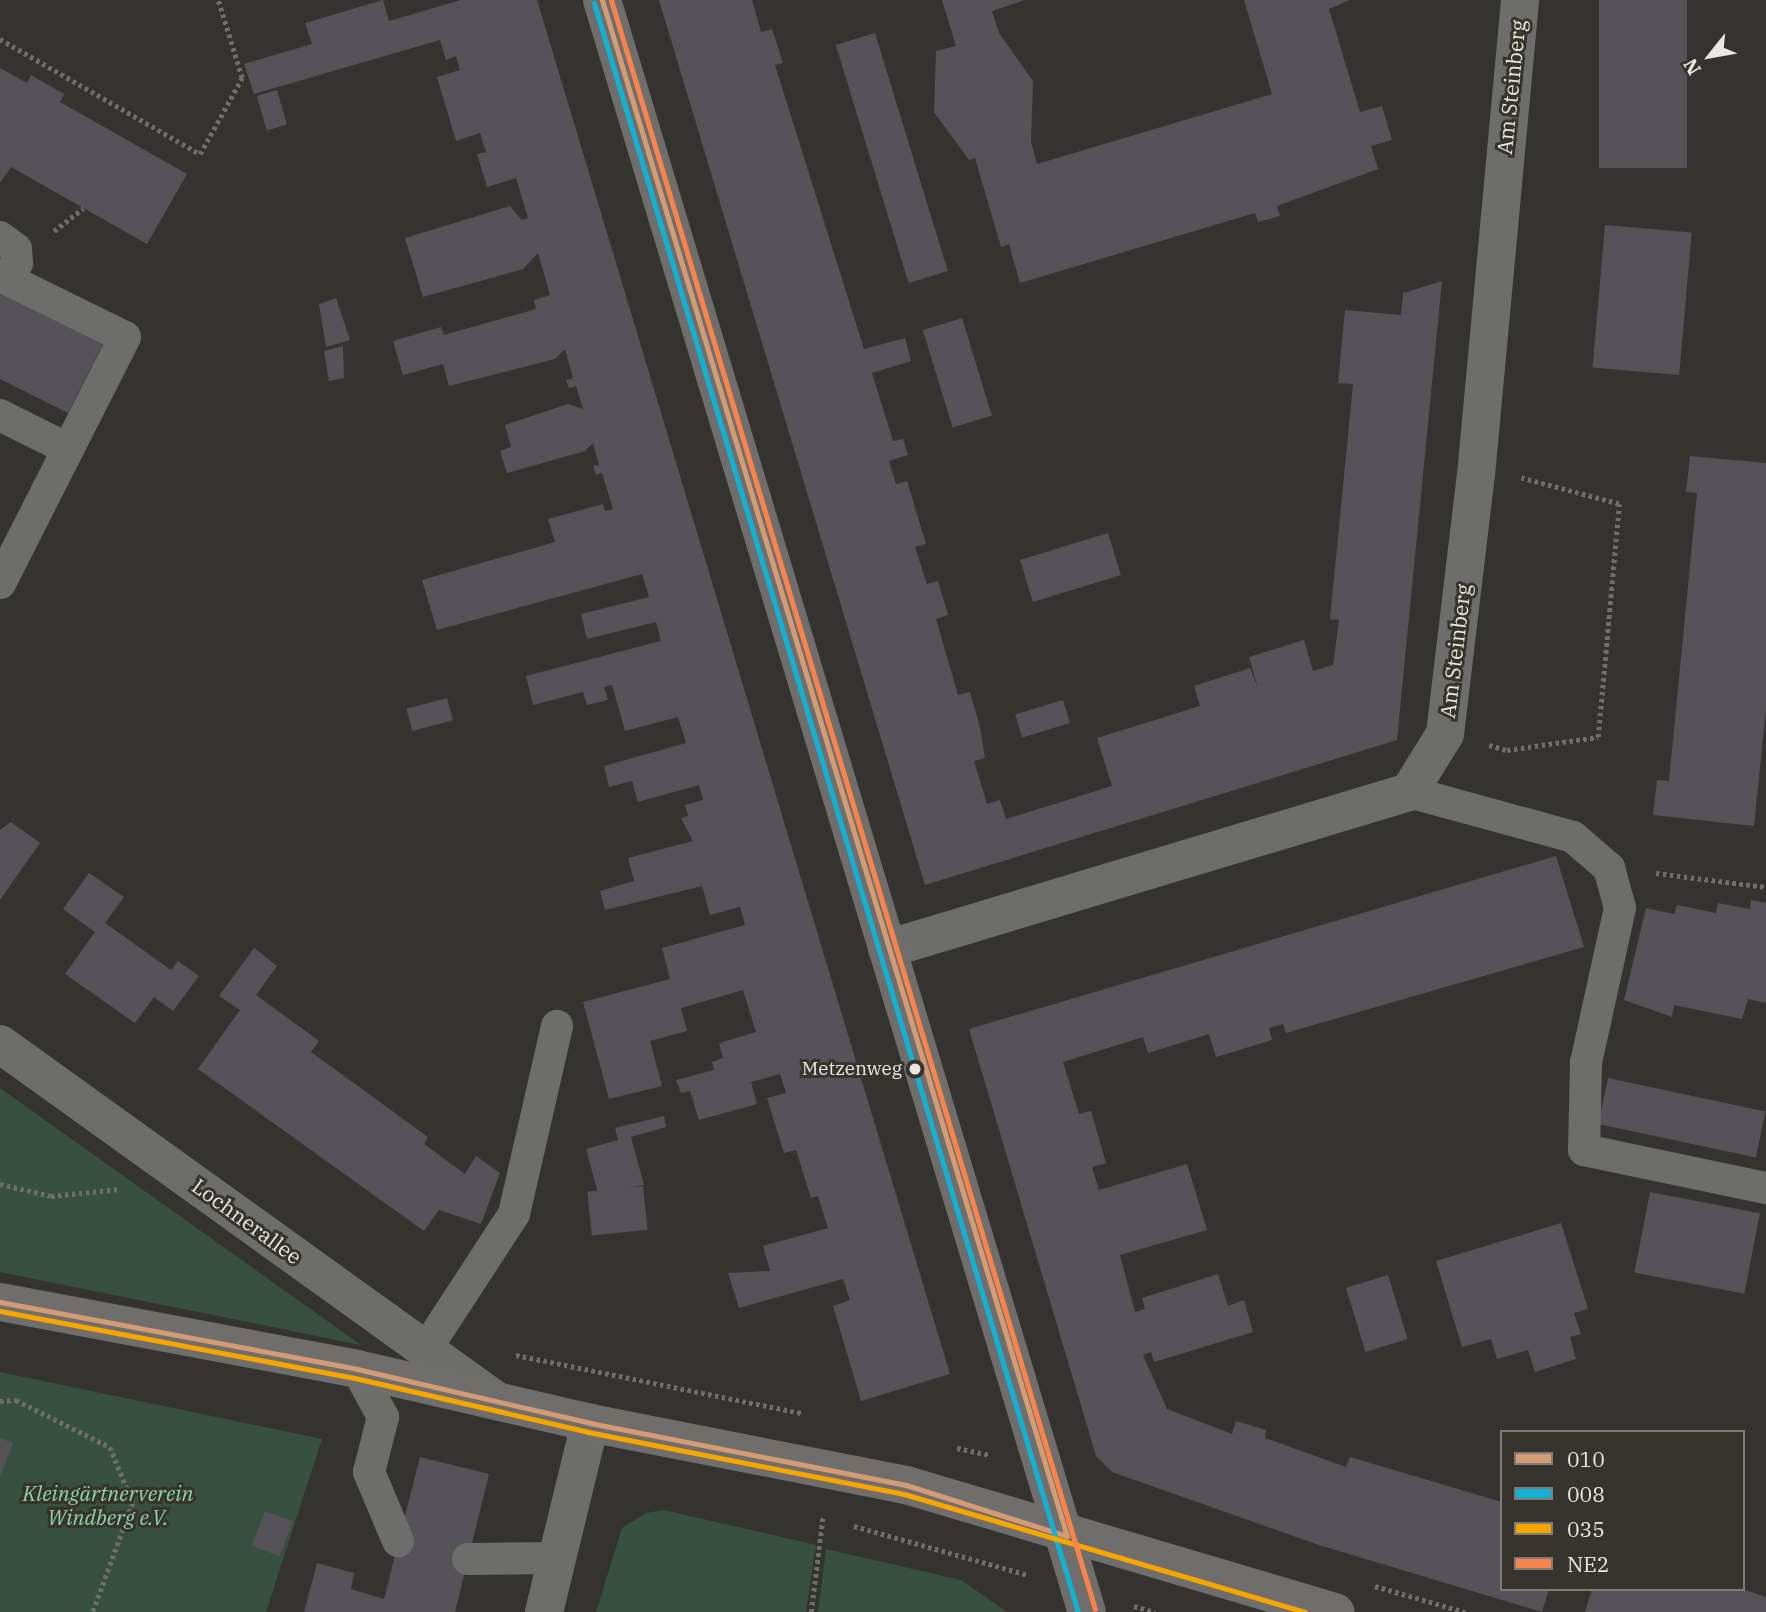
<!DOCTYPE html>
<meta charset="utf-8">
<style>
body{margin:0}
#map{position:relative;width:1766px;height:1612px;overflow:hidden;background:#353330;font-family:"IBM Plex Serif",serif}
div>[style]{position:absolute}
[style*='--x']{left:calc(var(--x)*1px);top:calc(var(--y)*1px);width:calc(var(--w)*1px);rotate:calc(var(--a)*1deg)}
.green>*{inset:0;background:#385041}
.building>*{inset:0;background:#555359;transform-origin:0 0}
.path>*{height:4.5px;margin-top:-2.25px;transform-origin:0;background:repeating-linear-gradient(90deg,#706f6c 0 3.5px,transparent 0 7px)}
.lane>*{height:32px;margin:-16px;padding:0 16px;transform-origin:16px;border-radius:16px;background:#6d6d6c}
.street>*{height:38px;margin:-19px;padding:0 19px;transform-origin:19px;border-radius:19px;background:#6d6d6c}
.secondary>*{height:38px;margin:-19px;padding:0 19px;transform-origin:19px;border-radius:19px;background:#706e6c}
.bus-1>*{height:5px;margin:-2.5px;padding:0 2.5px;transform-origin:2.5px;border-radius:2.5px;background:#d39c74}
.bus-2>*{height:5px;margin:-2.5px;padding:0 2.5px;transform-origin:2.5px;border-radius:2.5px;background:#13b2d5}
.bus-3>*{height:5px;margin:-2.5px;padding:0 2.5px;transform-origin:2.5px;border-radius:2.5px;background:#f7a600}
.bus-4>*{height:5px;margin:-2.5px;padding:0 2.5px;transform-origin:2.5px;border-radius:2.5px;background:#f8844c}
.dots>*{width:19px;height:19px;translate:-50% -50%;box-sizing:border-box;border:4px solid #37342e;border-radius:50%}
span{translate:-50% -50%;white-space:nowrap;text-align:center;line-height:1.15;-webkit-text-stroke:6px #37342e;paint-order:stroke}
.bus-label{font-size:19px;color:#eae8e4}
.right{translate:-100% -50%;text-align:right}
.street-label{font-size:21px;color:#eae8e4}
.park-label{font-size:21px;color:#8dd3ad;font-style:italic}
.legend{position:absolute;left:1500px;top:1430px;width:245px;height:161px;box-sizing:border-box;background:#37342e;border:2px solid #7f7c77;margin:0;padding:9px 12px;list-style:none;font-size:21px;color:#eae8e4}
.legend li{display:flex;align-items:center;gap:14px;height:35px}
.legend b{width:35px;border:2px solid #7f7c77}
.north{position:absolute;left:1675px;top:21px;width:70px;height:70px;-webkit-text-stroke:5px #37342e;paint-order:stroke;rotate:239deg;font-size:19px;font-weight:700;line-height:28px;text-align:center;color:#eae8e4}
.north::after{content:'';display:block;margin:auto;width:24px;height:32px;background:#eae8e4;clip-path:polygon(50% 0,100% 100%,50% 72%,0 100%)}
</style>
<div id="map">
<div class="green">
<div style="clip-path:polygon(0 1088px,361px 1345px,0 1272px)"></div>
<div style="clip-path:polygon(0 1372px,322px 1439px,266px 1612px,0 1612px)"></div>
<div style="clip-path:polygon(664px 1510px,816px 1545px,806px 1612px,596px 1612px,622px 1528px,646px 1513px)"></div>
<div style="clip-path:polygon(826px 1549px,961px 1580px,1007px 1612px,818px 1612px)"></div>
</div>
<div class="building">
<div style="clip-path:polygon(383px 0,389px 21px,461px 0,537px 0,950px 1374px,861px 1401px,833px 1306px,850px 1300px,843px 1279px,739px 1308px,728px 1273px,770px 1271px,763px 1246px,828px 1228px,818px 1196px,811px 1198px,796px 1150px,784px 1153px,767px 1098px,786px 1093px,780px 1074px,751px 1082px,757px 1104px,699px 1120px,690px 1091px,681px 1093px,676px 1080px,714px 1070px,712px 1062px,723px 1058px,719px 1043px,756px 1032px,743px 990px,681px 1008px,687px 1031px,650px 1041px,662px 1086px,609px 1099px,583px 1002px,670px 979px,662px 948px,745px 925px,740px 907px,710px 915px,702px 886px,605px 910px,600px 891px,634px 881px,628px 858px,693px 841px,681px 818px,688px 816px,685px 805px,703px 800px,699px 785px,638px 802px,632px 781px,609px 787px,604px 766px,686px 743px,678px 717px,625px 731px,612px 685px,604px 687px,608px 700px,587px 705px,583px 692px,533px 705px,526px 676px,661px 641px,656px 622px,587px 639px,581px 614px,649px 597px,642px 574px,437px 630px,422px 580px,555px 542px,548px 519px,603px 504px,605px 511px,613px 509px,602px 473px,596px 475px,593px 466px,599px 465px,593px 443px,585px 451px,507px 473px,500px 451px,511px 447px,505px 425px,568px 404px,583px 409px,576px 386px,569px 388px,566px 380px,573px 378px,565px 349px,555px 359px,449px 386px,443px 364px,403px 375px,393px 341px,441px 327px,444px 335px,536px 309px,534px 300px,550px 295px,538px 253px,523px 269px,423px 297px,405px 238px,510px 206px,522px 220px,528px 218px,516px 178px,487px 187px,477px 154px,486px 152px,480px 133px,456px 141px,437px 77px,460px 70px,456px 56px,446px 60px,440px 40px,254px 94px,244px 64px,312px 44px,305px 23px)"></div>
<div style="clip-path:polygon(659px 0,752px 0,761px 32px,772px 29px,783px 63px,775px 65px,864px 349px,905px 338px,911px 361px,872px 373px,893px 441px,903px 439px,908px 455px,889px 461px,896px 484px,907px 481px,926px 544px,915px 547px,927px 584px,938px 581px,948px 615px,936px 619px,958px 695px,970px 692px,980px 727px,985px 758px,974px 761px,987px 804px,1000px 800px,1006px 819px,1112px 786px,1097px 738px,1200px 706px,1194px 686px,1250px 668px,1258px 688px,1249px 657px,1304px 640px,1313px 671px,1333px 665px,1339px 620px,1330px 619px,1353px 384px,1338px 383px,1345px 310px,1401px 315px,1403px 293px,1442px 281px,1397px 740px,925px 885px)"></div>
<div style="clip-path:polygon(942px 0,1025px 0,992px 11px,999px 33px,1033px 81px,1031px 142px,1037px 164px,1272px 94px,1244px 0,1350px 0,1329px 9px,1360px 112px,1382px 106px,1392px 140px,1371px 146px,1378px 169px,1277px 206px,1280px 216px,1258px 222px,1255px 213px,1020px 283px,1009px 244px,1001px 247px,975px 158px,969px 160px,934px 112px,936px 51px,956px 46px)"></div>
<div style="left:1599px;top:0;width:88px;height:168px"></div>
<div style="left:875px;top:33px;width:249px;height:41px;rotate:73deg"></div>
<div style="clip-path:polygon(0 68px,27px 83px,31px 75px,64px 94px,60px 102px,187px 174px,147px 244px,11px 167px,0 183px)"></div>
<div style="left:277px;top:90px;width:36px;height:21px;rotate:74deg"></div>
<div style="left:1605px;top:225px;width:87px;height:143px;rotate:5deg"></div>
<div style="clip-path:polygon(0 285px,106px 338px,68px 413px,0 379px)"></div>
<div style="clip-path:polygon(336px 298px,350px 340px,326px 347px,319px 304px)"></div>
<div style="left:962px;top:318px;width:102px;height:41px;rotate:73deg"></div>
<div style="clip-path:polygon(343px 346px,344px 378px,329px 381px,324px 351px)"></div>
<div style="clip-path:polygon(1690px 456px,1766px 463px,1766px 709px,1754px 826px,1653px 815px,1657px 780px,1669px 781px,1697px 493px,1686px 492px)"></div>
<div style="left:1108px;top:533px;width:44px;height:92px;rotate:73deg"></div>
<div style="left:447px;top:698px;width:23px;height:42px;rotate:75deg"></div>
<div style="left:1063px;top:700px;width:24px;height:50px;rotate:73deg"></div>
<div style="clip-path:polygon(11px 822px,40px 843px,0 900px,0 830px)"></div>
<div style="clip-path:polygon(1556px 856px,1584px 947px,1286px 1033px,1283px 1024px,1269px 1028px,1272px 1040px,1216px 1057px,1209px 1034px,1148px 1053px,1143px 1037px,1063px 1062px,1079px 1114px,1091px 1111px,1106px 1163px,1092px 1167px,1099px 1190px,1187px 1164px,1207px 1230px,1120px 1255px,1135px 1312px,1145px 1309px,1142px 1298px,1218px 1274px,1228px 1306px,1244px 1300px,1253px 1332px,1154px 1362px,1151px 1352px,1143px 1355px,1167px 1409px,1232px 1434px,1236px 1421px,1266px 1430px,1265px 1438px,1346px 1467px,1350px 1457px,1502px 1502px,1502px 1589px,1549px 1589px,1542px 1612px,1319px 1545px,1112px 1472px,1096px 1456px,969px 1029px)"></div>
<div style="clip-path:polygon(89px 873px,124px 897px,105px 923px,171px 970px,178px 961px,199px 976px,173px 1011px,154px 997px,135px 1023px,65px 974px,95px 932px,63px 909px)"></div>
<div style="clip-path:polygon(1751px 900px,1766px 903px,1766px 1003px,1748px 999px,1742px 1019px,1674px 1005px,1672px 1017px,1624px 1000px,1646px 908px,1674px 914px,1677px 905px,1716px 913px,1718px 903px,1750px 909px)"></div>
<div style="clip-path:polygon(254px 948px,277px 966px,256px 995px,319px 1041px,311px 1052px,428px 1137px,424px 1144px,465px 1174px,476px 1156px,500px 1173px,481px 1224px,439px 1210px,424px 1231px,198px 1069px,240px 1010px,219px 996px)"></div>
<div style="left:1608px;top:1078px;width:161px;height:47px;rotate:12deg"></div>
<div style="clip-path:polygon(664px 1116px,666px 1127px,631px 1137px,644px 1185px,598px 1193px,586px 1149px,618px 1140px,615px 1128px)"></div>
<div style="left:643px;top:1186px;width:44px;height:56px;rotate:84deg"></div>
<div style="left:1650px;top:1192px;width:112px;height:82px;rotate:11deg"></div>
<div style="clip-path:polygon(1561px 1223px,1588px 1309px,1574px 1313px,1581px 1334px,1570px 1337px,1576px 1359px,1535px 1372px,1528px 1350px,1497px 1359px,1491px 1339px,1462px 1347px,1436px 1261px)"></div>
<div style="left:1388px;top:1275px;width:67px;height:44px;rotate:73deg"></div>
<div style="clip-path:polygon(0 1438px,13px 1443px,0 1477px)"></div>
<div style="clip-path:polygon(420px 1457px,489px 1474px,455px 1612px,304px 1612px,317px 1563px,354px 1573px,351px 1589px,384px 1599px)"></div>
<div style="left:265px;top:1511px;width:30px;height:37px;rotate:21deg"></div>
<div style="clip-path:polygon(1592px 1589px,1742px 1589px,1766px 1597px,1766px 1612px,1585px 1612px)"></div>
</div>
<div class="path">
<div style="--x:0;--y:39;--w:231;--a:29.9"></div>
<div style="--x:200;--y:154;--w:87;--a:-61.1"></div>
<div style="--x:242;--y:78;--w:82;--a:-107.1"></div>
<div style="--x:54;--y:231;--w:37;--a:-38"></div>
<div style="--x:1489;--y:745;--w:19;--a:16"></div>
<div style="--x:1507;--y:750;--w:92;--a:-8.1"></div>
<div style="--x:1598;--y:737;--w:234;--a:-84.8"></div>
<div style="--x:1619;--y:504;--w:101;--a:-165.1"></div>
<div style="--x:1656;--y:873;--w:111;--a:7.3"></div>
<div style="--x:0;--y:1184;--w:52;--a:13.2"></div>
<div style="--x:51;--y:1196;--w:69;--a:-5.8"></div>
<div style="--x:516;--y:1355;--w:292;--a:11.5"></div>
<div style="--x:0;--y:1401;--w:16;--a:-4"></div>
<div style="--x:16;--y:1400;--w:105;--a:26.6"></div>
<div style="--x:110;--y:1447;--w:61;--a:67.7"></div>
<div style="--x:133;--y:1503;--w:116;--a:110.2"></div>
<div style="--x:957;--y:1448;--w:34;--a:12"></div>
<div style="--x:854;--y:1526;--w:181;--a:15.7"></div>
<div style="--x:1375;--y:1586;--w:94;--a:16.1"></div>
<div style="--x:1134;--y:1606;--w:22;--a:16"></div>
<div style="--x:811;--y:1612;--w:97;--a:-82.9"></div>
</div>
<div class="lane">
<div style="--x:0;--y:237;--w:20;--a:37"></div>
<div style="--x:16;--y:249;--w:14;--a:86"></div>
<div style="--x:17;--y:263;--w:19;--a:122"></div>
<div style="--x:7;--y:279;--w:131;--a:26.2"></div>
<div style="--x:125;--y:337;--w:276;--a:116.9"></div>
<div style="--x:0;--y:415;--w:76;--a:26.6"></div>
<div style="--x:1409;--y:792;--w:170;--a:15.3"></div>
<div style="--x:1573;--y:837;--w:48;--a:40.7"></div>
<div style="--x:1609;--y:868;--w:41;--a:74.6"></div>
<div style="--x:1620;--y:908;--w:158;--a:102.4"></div>
<div style="--x:1586;--y:1062;--w:88;--a:91.3"></div>
<div style="--x:1584;--y:1150;--w:186;--a:11.8"></div>
<div style="--x:426;--y:1349;--w:161;--a:-56.9"></div>
<div style="--x:514;--y:1214;--w:193;--a:-77.1"></div>
<div style="--x:357;--y:1369;--w:55;--a:61.6"></div>
<div style="--x:383;--y:1417;--w:57;--a:104.3"></div>
<div style="--x:369;--y:1472;--w:75;--a:67.2"></div>
<div style="--x:468;--y:1559;--w:90;--a:-0.6"></div>
</div>
<div class="street">
<div style="--x:887;--y:949;--w:545;--a:-16.74"></div>
<div style="--x:1409;--y:792;--w:68;--a:-58.2"></div>
<div style="--x:1445;--y:734;--w:261;--a:-83.2"></div>
<div style="--x:1476;--y:475;--w:477;--a:-84.7"></div>
<div style="--x:0;--y:1044;--w:608;--a:35.7"></div>
<div style="--x:544;--y:1612;--w:195;--a:-76.3"></div>
</div>
<div class="secondary">
<div style="--x:602;--y:0;--w:1683;--a:73.26"></div>
<div style="--x:0;--y:1302;--w:363;--a:10.6"></div>
<div style="--x:357;--y:1369;--w:239;--a:13"></div>
<div style="--x:590;--y:1423;--w:322;--a:11.1"></div>
<div style="--x:906;--y:1485;--w:448;--a:16.5"></div>
</div>
<div class="bus-1">
<div style="--x:602;--y:0;--w:1605;--a:73.16"></div>
<div style="--x:0;--y:1302;--w:363;--a:10.6"></div>
<div style="--x:357;--y:1369;--w:239;--a:13"></div>
<div style="--x:590;--y:1423;--w:322;--a:11.1"></div>
<div style="--x:906;--y:1485;--w:169;--a:17.6"></div>
</div>
<div class="bus-2">
<div style="--x:594;--y:3;--w:1680;--a:73.26"></div>
</div>
<div class="bus-3">
<div style="--x:0;--y:1311;--w:361;--a:10.7"></div>
<div style="--x:355;--y:1378;--w:239;--a:13"></div>
<div style="--x:588;--y:1432;--w:322;--a:11.1"></div>
<div style="--x:904;--y:1494;--w:418;--a:16.4"></div>
</div>
<div class="bus-4">
<div style="--x:611;--y:0;--w:1680;--a:73.26"></div>
</div>
<div class="dots">
<div style="left:915px;top:1069px;background:#eae8e4"></div>
</div>
<div class="bus-label">
<span class="right" style="left:902px;top:1069px">Metzenweg</span>
</div>
<div class="street-label">
<span style="left:1511px;top:87px;rotate:-84deg">Am Steinberg</span>
<span style="left:1455px;top:651px;rotate:-83deg">Am Steinberg</span>
<span style="left:247px;top:1221px;rotate:36deg">Lochnerallee</span>
</div>
<div class="park-label">
<span style="left:108px;top:1505px">Kleingärtnerverein<br>Windberg e.V.</span>
</div>
<ul class="legend">
<li><b style="height:9px;background:#d39c74"></b>010</li>
<li><b style="height:9px;background:#13b2d5"></b>008</li>
<li><b style="height:9px;background:#f7a600"></b>035</li>
<li><b style="height:9px;background:#f8844c"></b>NE2</li>
</ul>
<div class="north">N</div>
</div>
